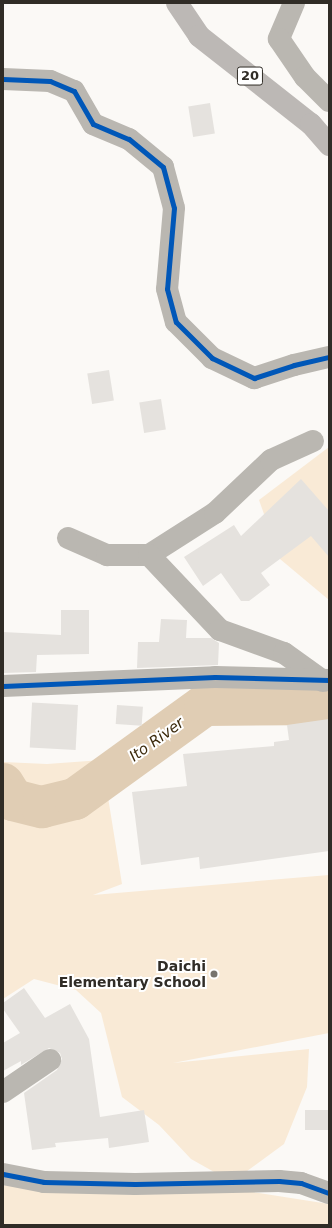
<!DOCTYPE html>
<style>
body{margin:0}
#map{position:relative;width:332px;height:1228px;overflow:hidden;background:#fbf9f6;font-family:"DejaVu Sans",sans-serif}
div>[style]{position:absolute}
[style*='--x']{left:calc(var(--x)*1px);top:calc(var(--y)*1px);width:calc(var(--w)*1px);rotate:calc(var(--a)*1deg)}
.green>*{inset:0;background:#f9ead6}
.river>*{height:42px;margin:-21px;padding:0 21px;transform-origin:21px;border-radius:21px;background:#e0cdb4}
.building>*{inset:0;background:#e5e2de;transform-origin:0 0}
.minor>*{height:22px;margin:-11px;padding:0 11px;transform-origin:11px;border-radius:11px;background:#bab7b1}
.tertiary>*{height:22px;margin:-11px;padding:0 11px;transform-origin:11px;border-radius:11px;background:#bab7b1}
.primary>*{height:22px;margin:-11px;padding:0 11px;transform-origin:11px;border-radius:11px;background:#bcb8b5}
.cycleway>*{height:5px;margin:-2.5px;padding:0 2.5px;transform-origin:2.5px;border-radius:2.5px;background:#0057b8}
.dots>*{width:11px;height:11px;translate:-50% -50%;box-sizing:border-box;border:2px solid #fff;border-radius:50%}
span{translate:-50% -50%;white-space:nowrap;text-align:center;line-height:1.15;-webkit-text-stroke:4px #fff;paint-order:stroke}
.shield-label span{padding:1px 3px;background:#fff;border:1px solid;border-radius:3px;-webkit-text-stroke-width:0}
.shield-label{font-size:13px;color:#302c26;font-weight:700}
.poi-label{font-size:14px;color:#302c26;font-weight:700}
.right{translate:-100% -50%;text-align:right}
.water-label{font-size:15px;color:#3c2a0c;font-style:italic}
.frame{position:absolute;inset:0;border:4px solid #302c26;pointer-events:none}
</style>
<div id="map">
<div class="green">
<div style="clip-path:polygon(329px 447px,329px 600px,280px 559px,259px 500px)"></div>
<div style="clip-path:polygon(102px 760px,122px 884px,93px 895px,329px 875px,329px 1033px,173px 1063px,309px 1049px,307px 1087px,284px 1144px,232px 1182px,191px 1159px,159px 1125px,122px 1097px,101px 1013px,76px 990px,34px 979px,3px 999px,3px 762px,47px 764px)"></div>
<div style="clip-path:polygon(3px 1175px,240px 1190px,329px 1204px,329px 1225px,3px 1225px)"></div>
</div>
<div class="river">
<div style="--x:3;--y:784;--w:19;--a:58"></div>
<div style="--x:13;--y:800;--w:30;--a:14"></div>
<div style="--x:42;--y:807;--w:34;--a:-14"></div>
<div style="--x:75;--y:799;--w:160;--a:-35.9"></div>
<div style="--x:205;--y:705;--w:124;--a:-0.5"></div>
</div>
<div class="building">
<div style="left:210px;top:103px;width:31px;height:22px;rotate:81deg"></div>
<div style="left:109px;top:370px;width:31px;height:22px;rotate:81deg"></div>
<div style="left:161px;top:399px;width:31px;height:22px;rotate:81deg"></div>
<div style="clip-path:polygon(301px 479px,329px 511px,329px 557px,311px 536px,261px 573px,270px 585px,249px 601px,241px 601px,221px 573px,203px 586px,184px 557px,234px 525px,241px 536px)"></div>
<div style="clip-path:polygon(61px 610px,89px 610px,89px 654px,37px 655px,36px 672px,3px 673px,3px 632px,61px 635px)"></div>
<div style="clip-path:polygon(161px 619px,187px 620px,186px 638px,211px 638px,219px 643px,218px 665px,137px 668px,138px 642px,159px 642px)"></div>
<div style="left:78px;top:705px;width:45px;height:46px;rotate:93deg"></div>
<div style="left:117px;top:705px;width:26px;height:19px;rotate:4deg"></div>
<div style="clip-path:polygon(329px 719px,329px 851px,200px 869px,199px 857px,141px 865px,132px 792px,187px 786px,183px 754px,274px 746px,274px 742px,289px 740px,287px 725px)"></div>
<div style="clip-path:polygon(24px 988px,45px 1018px,70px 1004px,89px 1039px,100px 1117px,144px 1110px,149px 1142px,109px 1148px,108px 1138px,55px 1143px,56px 1147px,32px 1150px,24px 1093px,57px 1070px,62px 1059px,60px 1053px,49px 1048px,21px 1065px,21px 1061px,3px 1071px,3px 1043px,20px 1033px,3px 1009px,3px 1003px)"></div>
<div style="left:305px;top:1110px;width:24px;height:20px"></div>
</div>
<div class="minor">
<div style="--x:294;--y:3;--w:39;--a:113"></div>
<div style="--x:279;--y:39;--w:46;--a:55.6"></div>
<div style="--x:305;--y:77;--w:34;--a:45"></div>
<div style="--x:3;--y:79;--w:47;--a:2.4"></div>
<div style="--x:50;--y:81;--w:26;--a:23"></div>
<div style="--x:74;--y:91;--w:38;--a:60"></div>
<div style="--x:93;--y:124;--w:39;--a:23"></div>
<div style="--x:129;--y:139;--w:44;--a:39.5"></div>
<div style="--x:163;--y:167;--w:42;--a:75"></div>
<div style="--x:174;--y:208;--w:81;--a:94.9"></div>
<div style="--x:167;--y:289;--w:34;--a:75"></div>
<div style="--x:176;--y:322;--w:51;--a:45"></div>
<div style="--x:212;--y:358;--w:47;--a:25.5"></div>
<div style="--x:254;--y:378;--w:42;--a:-18"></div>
<div style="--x:294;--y:365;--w:36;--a:-13"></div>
<div style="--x:68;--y:538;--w:43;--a:23.6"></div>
<div style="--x:107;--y:555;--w:42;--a:0"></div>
<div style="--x:149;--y:555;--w:78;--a:-32.5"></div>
<div style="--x:215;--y:513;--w:77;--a:-43.4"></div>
<div style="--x:271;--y:460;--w:46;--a:-24.3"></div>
<div style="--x:149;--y:555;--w:103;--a:46.6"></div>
<div style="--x:220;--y:630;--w:68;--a:19.8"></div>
<div style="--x:284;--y:653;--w:48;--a:35.7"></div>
<div style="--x:3;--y:1092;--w:57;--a:-34.2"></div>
<div style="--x:3;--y:1174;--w:42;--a:11"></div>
<div style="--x:44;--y:1182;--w:91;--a:1.3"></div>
<div style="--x:135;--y:1184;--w:144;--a:-1.2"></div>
<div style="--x:279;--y:1181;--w:22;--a:5"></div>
<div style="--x:301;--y:1183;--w:30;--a:20"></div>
</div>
<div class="tertiary">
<div style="--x:3;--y:686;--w:212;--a:-2.4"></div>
<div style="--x:215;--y:677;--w:114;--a:1.5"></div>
</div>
<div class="primary">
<div style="--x:177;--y:3;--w:40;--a:56"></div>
<div style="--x:199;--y:36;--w:142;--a:38.2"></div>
<div style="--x:311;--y:124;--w:28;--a:49"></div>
</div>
<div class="cycleway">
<div style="--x:3;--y:79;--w:47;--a:2.4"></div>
<div style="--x:50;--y:81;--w:26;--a:23"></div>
<div style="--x:74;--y:91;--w:38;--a:60"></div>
<div style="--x:93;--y:124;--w:39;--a:23"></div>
<div style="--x:129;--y:139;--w:44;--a:39.5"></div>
<div style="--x:163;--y:167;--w:42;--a:75"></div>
<div style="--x:174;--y:208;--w:81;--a:94.9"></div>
<div style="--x:167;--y:289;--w:34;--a:75"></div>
<div style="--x:176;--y:322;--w:51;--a:45"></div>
<div style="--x:212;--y:358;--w:47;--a:25.5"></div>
<div style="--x:254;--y:378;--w:42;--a:-18"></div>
<div style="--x:294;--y:365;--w:36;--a:-13"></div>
<div style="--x:3;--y:686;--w:212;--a:-2.4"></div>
<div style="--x:215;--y:677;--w:114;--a:1.5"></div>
<div style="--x:3;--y:1174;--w:42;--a:11"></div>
<div style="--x:44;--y:1182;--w:91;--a:1.3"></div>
<div style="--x:135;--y:1184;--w:144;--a:-1.2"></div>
<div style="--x:279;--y:1181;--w:22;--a:5"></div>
<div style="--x:301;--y:1183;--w:30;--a:20"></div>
</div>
<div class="dots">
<div style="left:214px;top:974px;background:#77746f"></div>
</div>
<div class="shield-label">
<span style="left:250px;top:76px">20</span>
</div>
<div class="poi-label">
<span class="right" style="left:206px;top:974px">Daichi<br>Elementary School</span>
</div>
<div class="water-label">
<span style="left:157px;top:740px;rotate:-36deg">Ito River</span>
</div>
<div class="frame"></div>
</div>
